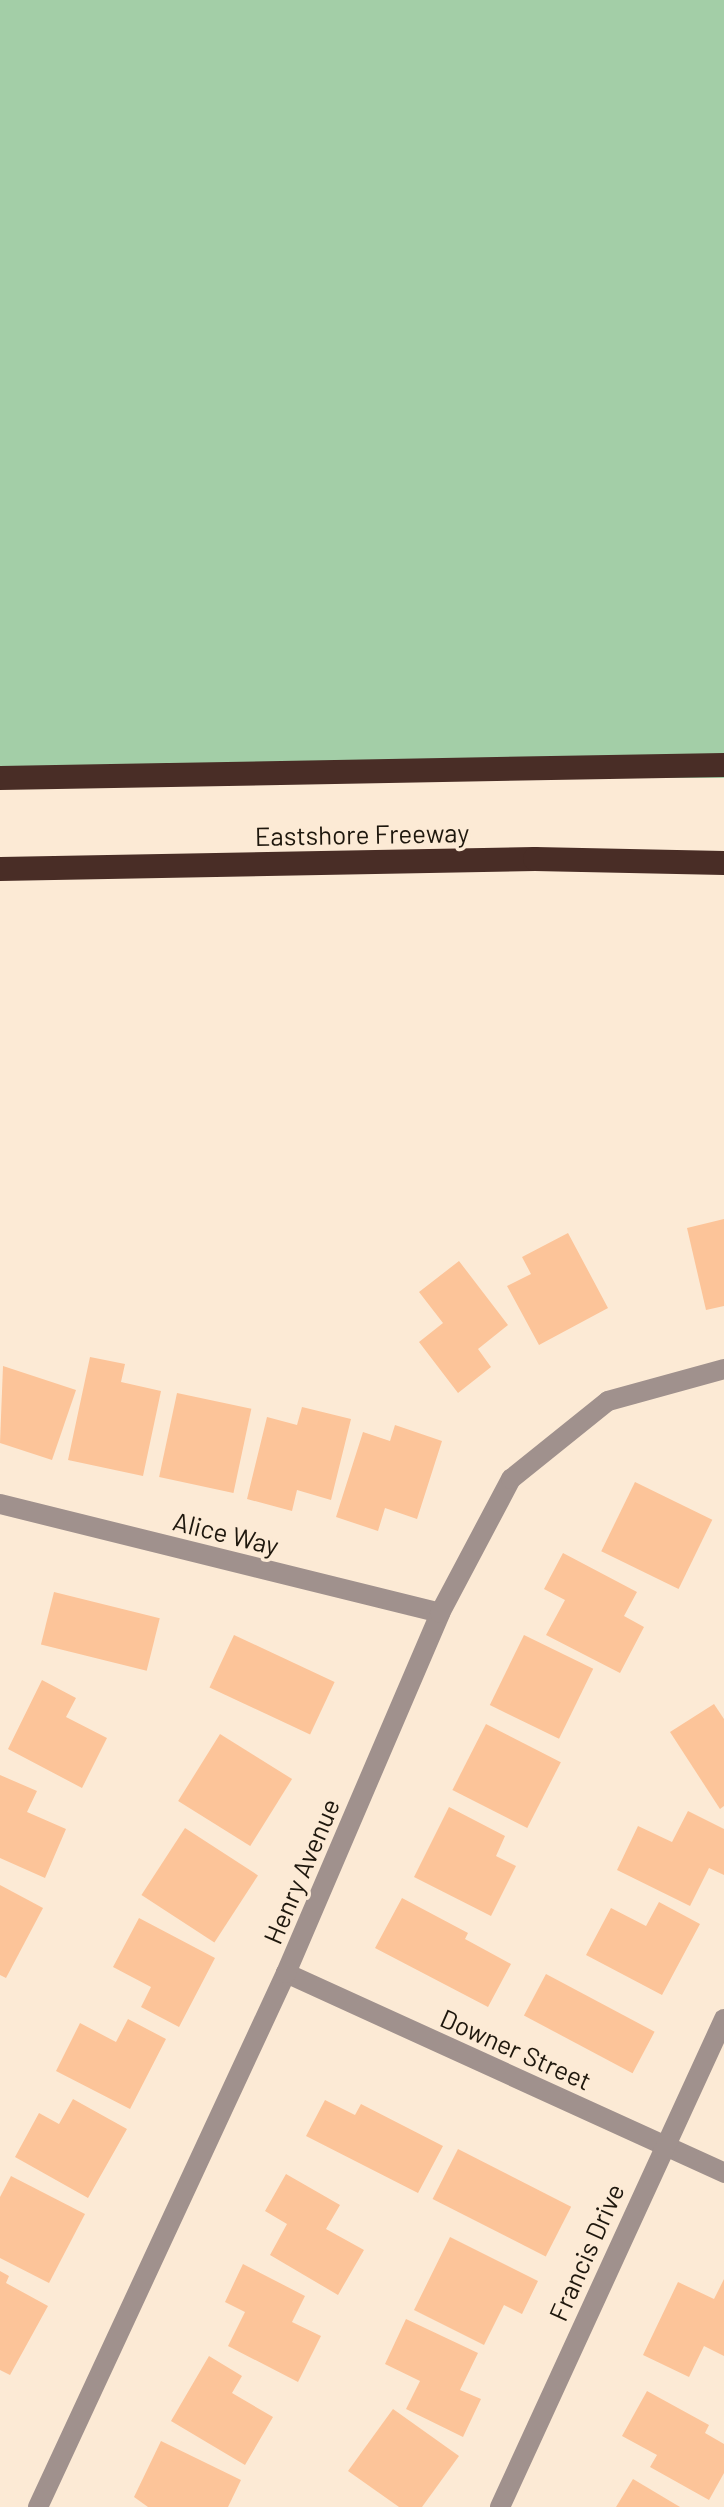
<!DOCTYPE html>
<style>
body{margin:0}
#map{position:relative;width:724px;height:2507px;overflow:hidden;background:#fcead5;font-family:Barlow,sans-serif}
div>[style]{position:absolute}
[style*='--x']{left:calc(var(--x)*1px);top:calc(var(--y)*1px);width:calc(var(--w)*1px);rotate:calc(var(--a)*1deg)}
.green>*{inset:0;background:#a3cea7;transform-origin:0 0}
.building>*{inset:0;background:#fcc499;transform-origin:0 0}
.minor>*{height:20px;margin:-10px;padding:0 10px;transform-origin:10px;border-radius:10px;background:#a0918d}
.highway>*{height:24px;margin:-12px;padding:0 12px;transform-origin:12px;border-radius:12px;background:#492d26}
span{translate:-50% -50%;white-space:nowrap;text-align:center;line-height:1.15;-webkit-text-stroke:7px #fcead5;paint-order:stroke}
.street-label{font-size:26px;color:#1e170d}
</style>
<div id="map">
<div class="green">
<div style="left:0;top:0;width:724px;height:778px"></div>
</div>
<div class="building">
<div style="clip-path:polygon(724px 1219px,724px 1306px,706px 1310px,687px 1228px)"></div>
<div style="clip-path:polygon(568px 1233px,608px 1308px,539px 1345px,507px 1286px,531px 1274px,522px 1257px)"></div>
<div style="clip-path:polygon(459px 1261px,508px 1325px,478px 1349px,491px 1367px,458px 1393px,419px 1342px,443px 1323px,419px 1292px)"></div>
<div style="clip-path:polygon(90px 1357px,125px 1364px,121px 1382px,161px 1391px,143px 1476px,68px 1460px)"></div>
<div style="clip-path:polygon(3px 1366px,76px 1390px,52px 1460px,0 1443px)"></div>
<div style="left:177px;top:1393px;width:76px;height:86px;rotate:12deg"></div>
<div style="clip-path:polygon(302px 1407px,351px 1419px,331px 1500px,297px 1490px,292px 1511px,247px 1499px,267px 1417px,297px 1425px)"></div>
<div style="clip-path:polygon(395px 1425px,442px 1441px,417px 1519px,385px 1508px,378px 1531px,336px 1517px,363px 1432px,390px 1441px)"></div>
<div style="left:635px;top:1482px;width:86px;height:77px;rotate:26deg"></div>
<div style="clip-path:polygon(563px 1553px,637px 1592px,624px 1616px,644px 1627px,620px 1673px,546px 1635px,565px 1600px,544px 1589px)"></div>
<div style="left:54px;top:1592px;width:109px;height:54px;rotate:14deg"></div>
<div style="left:234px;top:1635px;width:111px;height:58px;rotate:25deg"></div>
<div style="left:524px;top:1635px;width:77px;height:78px;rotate:26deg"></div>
<div style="clip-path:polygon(42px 1680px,76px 1698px,66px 1717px,107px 1738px,82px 1788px,8px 1749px)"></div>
<div style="clip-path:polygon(714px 1704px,724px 1719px,724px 1806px,720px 1809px,670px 1732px)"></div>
<div style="left:486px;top:1724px;width:84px;height:74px;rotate:27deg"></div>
<div style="left:220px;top:1734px;width:85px;height:79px;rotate:32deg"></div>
<div style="clip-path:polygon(0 1775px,37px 1791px,27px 1812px,66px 1829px,45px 1878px,0 1858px)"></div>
<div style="clip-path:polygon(449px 1807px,505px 1836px,496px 1856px,516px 1866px,491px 1916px,414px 1877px)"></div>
<div style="clip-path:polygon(688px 1811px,724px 1829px,724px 1875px,709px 1868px,690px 1906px,617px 1870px,638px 1826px,672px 1842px)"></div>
<div style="left:185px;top:1828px;width:87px;height:80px;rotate:33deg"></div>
<div style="clip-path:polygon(0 1885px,43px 1908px,6px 1978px,0 1975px)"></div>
<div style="clip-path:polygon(402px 1898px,468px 1933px,465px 1939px,511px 1964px,488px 2007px,375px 1948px)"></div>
<div style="clip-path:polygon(659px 1902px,700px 1924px,662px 1995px,586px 1955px,611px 1908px,646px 1926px)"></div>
<div style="clip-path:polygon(139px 1918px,215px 1958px,179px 2027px,141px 2007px,151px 1987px,113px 1967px)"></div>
<div style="left:546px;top:1974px;width:123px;height:47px;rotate:28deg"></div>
<div style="clip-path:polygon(128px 2019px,166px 2039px,130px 2109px,56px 2071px,80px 2023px,116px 2042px)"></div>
<div style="clip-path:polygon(73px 2099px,127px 2129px,88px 2198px,15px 2157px,39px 2113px,59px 2124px)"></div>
<div style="clip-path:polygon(325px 2100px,355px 2115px,361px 2104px,443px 2146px,418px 2193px,306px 2136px)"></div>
<div style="left:458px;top:2149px;width:127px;height:56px;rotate:27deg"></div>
<div style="clip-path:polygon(286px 2174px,340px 2205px,326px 2229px,364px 2250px,338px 2295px,270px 2255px,287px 2224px,265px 2211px)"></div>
<div style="clip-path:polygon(11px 2176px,85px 2214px,49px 2283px,0 2258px,0 2197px)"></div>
<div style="clip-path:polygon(450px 2237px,538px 2281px,522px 2314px,504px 2305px,484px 2345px,414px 2310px)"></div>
<div style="clip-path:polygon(243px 2264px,305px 2296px,292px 2322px,321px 2336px,298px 2382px,228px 2346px,245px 2312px,225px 2302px)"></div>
<div style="clip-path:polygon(0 2271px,9px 2276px,6px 2283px,48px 2306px,10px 2375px,0 2370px)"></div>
<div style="clip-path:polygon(724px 2279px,724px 2356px,704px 2346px,689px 2377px,643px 2355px,678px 2282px,714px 2299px)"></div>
<div style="clip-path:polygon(406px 2319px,478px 2353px,460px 2390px,481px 2399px,463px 2437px,406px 2409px,420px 2381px,385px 2364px)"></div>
<div style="clip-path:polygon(209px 2356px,242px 2376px,232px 2393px,273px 2417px,245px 2465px,171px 2421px)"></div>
<div style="clip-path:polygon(647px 2391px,709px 2425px,705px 2433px,724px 2444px,724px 2473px,709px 2500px,650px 2467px,657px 2455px,622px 2436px)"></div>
<div style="clip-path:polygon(393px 2409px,459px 2456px,422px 2507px,399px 2507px,348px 2471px)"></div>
<div style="clip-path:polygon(161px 2441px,241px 2480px,228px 2507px,148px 2507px,134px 2497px)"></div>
<div style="clip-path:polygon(633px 2479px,680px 2507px,616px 2507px)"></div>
</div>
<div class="minor">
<div style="--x:0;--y:1504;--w:453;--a:13.9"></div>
<div style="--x:286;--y:1973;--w:482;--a:24.5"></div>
<div style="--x:38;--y:2507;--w:589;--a:-65.09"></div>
<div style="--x:286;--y:1973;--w:392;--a:-66.8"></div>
<div style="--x:440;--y:1613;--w:152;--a:-62.1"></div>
<div style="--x:511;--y:1479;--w:124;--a:-38.8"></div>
<div style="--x:608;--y:1401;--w:120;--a:-15.4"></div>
<div style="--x:500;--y:2507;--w:537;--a:-65.34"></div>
</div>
<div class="highway">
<div style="--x:0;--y:778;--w:724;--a:-1.03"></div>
<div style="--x:0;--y:869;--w:535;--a:-1.07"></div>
<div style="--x:535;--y:859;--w:189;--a:1.2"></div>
</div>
<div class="street-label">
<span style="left:362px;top:834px;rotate:-1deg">Eastshore Freeway</span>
<span style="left:226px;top:1533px;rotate:14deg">Alice Way</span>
<span style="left:301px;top:1871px;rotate:-67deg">Henry Avenue</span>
<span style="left:516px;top:2049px;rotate:24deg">Downer Street</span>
<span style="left:586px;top:2252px;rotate:-66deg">Francis Drive</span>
</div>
</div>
